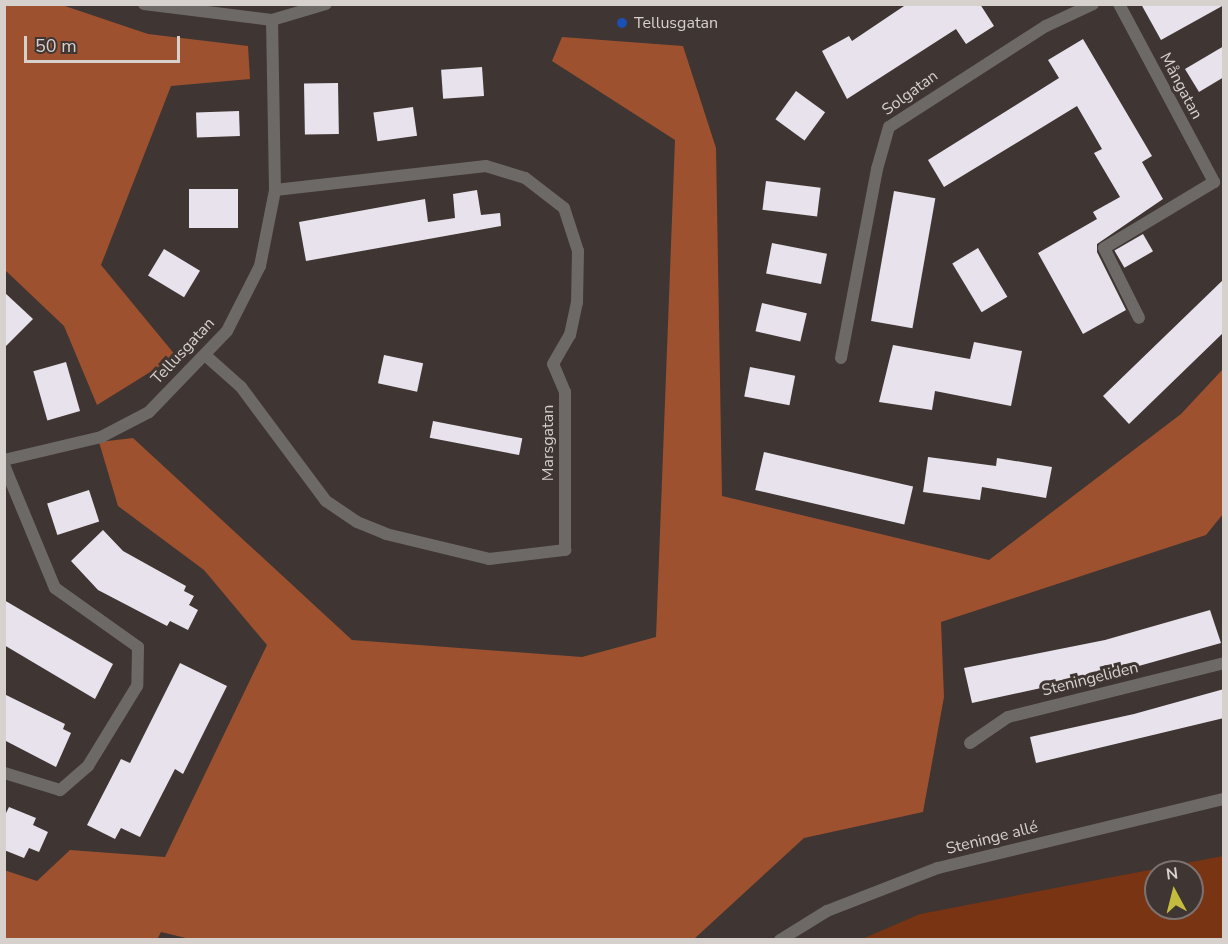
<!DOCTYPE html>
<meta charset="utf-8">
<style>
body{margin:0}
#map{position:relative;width:1228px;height:944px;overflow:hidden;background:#3f3532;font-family:"Nunito Sans",sans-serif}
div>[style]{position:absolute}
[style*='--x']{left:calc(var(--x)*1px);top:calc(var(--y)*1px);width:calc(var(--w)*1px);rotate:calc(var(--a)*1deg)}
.green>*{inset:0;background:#783413}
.forest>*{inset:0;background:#9e512f}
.building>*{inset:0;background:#e7e2ec;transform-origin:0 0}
.minor>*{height:12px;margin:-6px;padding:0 6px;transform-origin:6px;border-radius:6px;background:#6d6966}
.dots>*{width:16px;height:16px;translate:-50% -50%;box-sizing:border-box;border:3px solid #3f3532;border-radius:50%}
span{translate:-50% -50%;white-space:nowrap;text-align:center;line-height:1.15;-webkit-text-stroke:6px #3f3532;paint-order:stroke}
.poi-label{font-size:16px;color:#d7d1ce}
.left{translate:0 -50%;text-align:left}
.street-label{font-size:16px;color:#d7d1ce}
.frame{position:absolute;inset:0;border:6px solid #d7d1ce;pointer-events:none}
.north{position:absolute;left:1144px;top:860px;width:60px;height:60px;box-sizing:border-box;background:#3f3532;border:2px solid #7c7370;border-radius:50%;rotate:353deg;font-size:16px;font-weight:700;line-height:24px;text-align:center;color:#d7d1ce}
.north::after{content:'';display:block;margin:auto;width:21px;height:27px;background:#c4bc3e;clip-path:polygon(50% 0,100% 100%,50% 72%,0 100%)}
.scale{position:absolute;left:24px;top:36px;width:156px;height:27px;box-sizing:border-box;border:3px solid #d7d1ce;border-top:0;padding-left:8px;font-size:18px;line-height:21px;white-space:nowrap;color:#d7d1ce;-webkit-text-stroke:4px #3f3532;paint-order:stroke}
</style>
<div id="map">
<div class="green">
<div style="clip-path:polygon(evenodd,1223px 856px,1223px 939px,862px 939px,920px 914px,1223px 856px,1156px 872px,1192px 872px,1192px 908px,1156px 908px,1156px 872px)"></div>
</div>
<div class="forest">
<div style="clip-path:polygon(4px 5px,62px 5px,148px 34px,248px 46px,250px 79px,171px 86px,101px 265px,176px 356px,97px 405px,64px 326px,5px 270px)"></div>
<div style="clip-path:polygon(562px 37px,683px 46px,716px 148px,722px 496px,989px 560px,1181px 414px,1223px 369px,1223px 514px,1206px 535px,941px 622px,944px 697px,923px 812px,804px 838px,694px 939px,194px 940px,161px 932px,157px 940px,5px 939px,4px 870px,37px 881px,70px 850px,165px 857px,267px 645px,204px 570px,118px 506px,99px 442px,133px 438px,352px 640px,582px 657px,656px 637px,675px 140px,552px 61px)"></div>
</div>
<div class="building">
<div style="clip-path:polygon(907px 4px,980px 4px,994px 26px,966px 44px,956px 29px,847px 99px,822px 51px,849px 36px,852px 41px)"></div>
<div style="clip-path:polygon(1141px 4px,1224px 4px,1224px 5px,1161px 40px)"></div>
<div style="clip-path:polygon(1083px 39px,1152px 156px,1142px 162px,1163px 199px,1097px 244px,1097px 252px,1126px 310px,1083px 334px,1038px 253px,1097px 219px,1093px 212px,1120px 197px,1094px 153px,1102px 149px,1077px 106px,944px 187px,928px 160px,1059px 78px,1048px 60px)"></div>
<div style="clip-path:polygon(1224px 46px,1224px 77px,1199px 92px,1185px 69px)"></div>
<div style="left:482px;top:67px;width:29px;height:41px;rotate:86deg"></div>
<div style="left:338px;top:83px;width:51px;height:34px;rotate:89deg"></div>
<div style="left:796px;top:91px;width:36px;height:35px;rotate:36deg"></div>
<div style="left:413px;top:107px;width:29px;height:40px;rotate:82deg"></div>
<div style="left:239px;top:111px;width:25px;height:43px;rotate:88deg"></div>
<div style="left:766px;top:181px;width:55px;height:29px;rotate:7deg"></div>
<div style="left:189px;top:189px;width:49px;height:39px"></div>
<div style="clip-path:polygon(477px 190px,481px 215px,500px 213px,501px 226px,306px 261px,299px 222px,425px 199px,428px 222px,455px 218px,453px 194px)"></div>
<div style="left:894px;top:191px;width:42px;height:132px;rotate:10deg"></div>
<div style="left:1143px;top:234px;width:20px;height:33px;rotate:60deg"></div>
<div style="left:772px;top:243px;width:56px;height:31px;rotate:11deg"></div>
<div style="left:978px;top:248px;width:57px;height:30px;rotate:59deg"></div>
<div style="left:164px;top:249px;width:42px;height:31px;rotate:31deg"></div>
<div style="clip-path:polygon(1224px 279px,1224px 332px,1129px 424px,1103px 396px)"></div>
<div style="clip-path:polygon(4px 292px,33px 319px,4px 348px)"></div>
<div style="left:762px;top:303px;width:46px;height:29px;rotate:13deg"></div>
<div style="clip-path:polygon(974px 342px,1022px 351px,1011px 406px,935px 391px,932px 410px,879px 402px,893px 345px,970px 359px)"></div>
<div style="left:384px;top:355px;width:40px;height:29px;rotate:12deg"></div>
<div style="left:66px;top:362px;width:51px;height:34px;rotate:74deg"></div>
<div style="left:750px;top:367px;width:46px;height:30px;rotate:11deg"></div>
<div style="left:433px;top:421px;width:91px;height:17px;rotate:11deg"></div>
<div style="left:764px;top:452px;width:153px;height:39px;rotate:13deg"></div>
<div style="clip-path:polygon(928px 457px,996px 466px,997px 458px,1052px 467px,1046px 498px,982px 487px,980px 500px,923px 492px)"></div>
<div style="left:89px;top:490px;width:33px;height:44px;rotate:72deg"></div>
<div style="clip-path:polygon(103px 530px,123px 551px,186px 586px,184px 591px,194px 596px,189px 605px,198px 610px,188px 630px,170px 621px,167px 626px,98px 590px,71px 561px)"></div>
<div style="clip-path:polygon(4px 600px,113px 664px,95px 699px,4px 645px)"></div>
<div style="clip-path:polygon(1210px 610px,1221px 643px,1128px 669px,972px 703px,964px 668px,1105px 640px)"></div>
<div style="clip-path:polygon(180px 663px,227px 686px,183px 774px,175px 769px,140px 837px,121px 828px,115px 839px,87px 825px,121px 759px,130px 763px)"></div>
<div style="clip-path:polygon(1224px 689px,1224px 718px,1036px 763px,1030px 737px,1134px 714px)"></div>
<div style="clip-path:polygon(4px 694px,65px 724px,63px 729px,71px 733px,56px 767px,4px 740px)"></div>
<div style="clip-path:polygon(9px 807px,36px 818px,33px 825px,48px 832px,39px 852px,29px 848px,24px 858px,4px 850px,4px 817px)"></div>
</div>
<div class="minor">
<div style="--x:144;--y:4;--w:129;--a:7.1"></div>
<div style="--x:272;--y:20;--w:56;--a:-16.5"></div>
<div style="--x:1119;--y:4;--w:202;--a:61.9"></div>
<div style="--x:1214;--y:182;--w:128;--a:149"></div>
<div style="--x:1104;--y:248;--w:78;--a:63.4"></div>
<div style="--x:205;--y:355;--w:48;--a:41.6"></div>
<div style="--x:241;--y:387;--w:142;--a:53.3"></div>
<div style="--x:326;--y:501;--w:37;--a:34"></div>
<div style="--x:357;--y:522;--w:31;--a:22"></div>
<div style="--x:386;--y:534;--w:106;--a:13.6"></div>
<div style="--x:489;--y:559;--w:77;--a:-6.8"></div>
<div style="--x:565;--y:550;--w:158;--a:-90"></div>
<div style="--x:565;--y:392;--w:30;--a:-113"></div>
<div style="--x:553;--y:364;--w:34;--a:-60"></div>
<div style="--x:570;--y:335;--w:33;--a:-78"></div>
<div style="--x:577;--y:303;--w:52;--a:-88.9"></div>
<div style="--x:578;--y:251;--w:45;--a:-108"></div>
<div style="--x:564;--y:208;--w:49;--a:-142.4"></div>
<div style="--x:525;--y:178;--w:41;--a:-162.9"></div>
<div style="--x:486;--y:166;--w:212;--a:173.5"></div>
<div style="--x:841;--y:358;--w:192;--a:-79.2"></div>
<div style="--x:877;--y:169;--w:44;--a:-74.1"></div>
<div style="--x:889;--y:127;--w:187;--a:-32.8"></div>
<div style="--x:1046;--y:26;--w:52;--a:-25.1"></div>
<div style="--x:4;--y:460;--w:100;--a:-13.3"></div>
<div style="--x:101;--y:437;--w:54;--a:-27.5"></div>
<div style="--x:149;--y:412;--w:112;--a:-46.1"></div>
<div style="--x:227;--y:331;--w:73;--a:-63.1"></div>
<div style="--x:260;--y:266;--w:77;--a:-78.8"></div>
<div style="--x:275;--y:190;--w:170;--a:-91"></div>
<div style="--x:4;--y:465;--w:133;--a:67.5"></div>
<div style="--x:55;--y:588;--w:102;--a:35.4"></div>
<div style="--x:138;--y:647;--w:39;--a:91"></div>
<div style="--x:137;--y:686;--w:94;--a:121.5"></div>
<div style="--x:88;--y:766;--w:37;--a:139"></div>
<div style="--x:60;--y:790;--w:59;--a:-163.1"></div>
<div style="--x:970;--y:743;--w:46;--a:-34.4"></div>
<div style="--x:1008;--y:717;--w:223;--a:-14"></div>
<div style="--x:780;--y:940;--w:55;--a:-31.7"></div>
<div style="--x:827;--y:911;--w:119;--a:-21.2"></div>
<div style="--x:938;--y:868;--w:294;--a:-13.6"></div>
</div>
<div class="dots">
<div style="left:622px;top:23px;background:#1a4fb4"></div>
</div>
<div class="poi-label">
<span class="left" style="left:634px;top:23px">Tellusgatan</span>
</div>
<div class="street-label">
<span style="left:1181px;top:86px;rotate:62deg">Mångatan</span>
<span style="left:910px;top:93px;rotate:-36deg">Solgatan</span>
<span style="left:183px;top:351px;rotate:-47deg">Tellusgatan</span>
<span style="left:548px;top:443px;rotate:-90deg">Marsgatan</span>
<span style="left:1090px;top:679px;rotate:-14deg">Steningeliden</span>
<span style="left:992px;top:838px;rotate:-14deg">Steninge allé</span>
</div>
<div class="frame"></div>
<div class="north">N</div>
<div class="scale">50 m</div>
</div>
